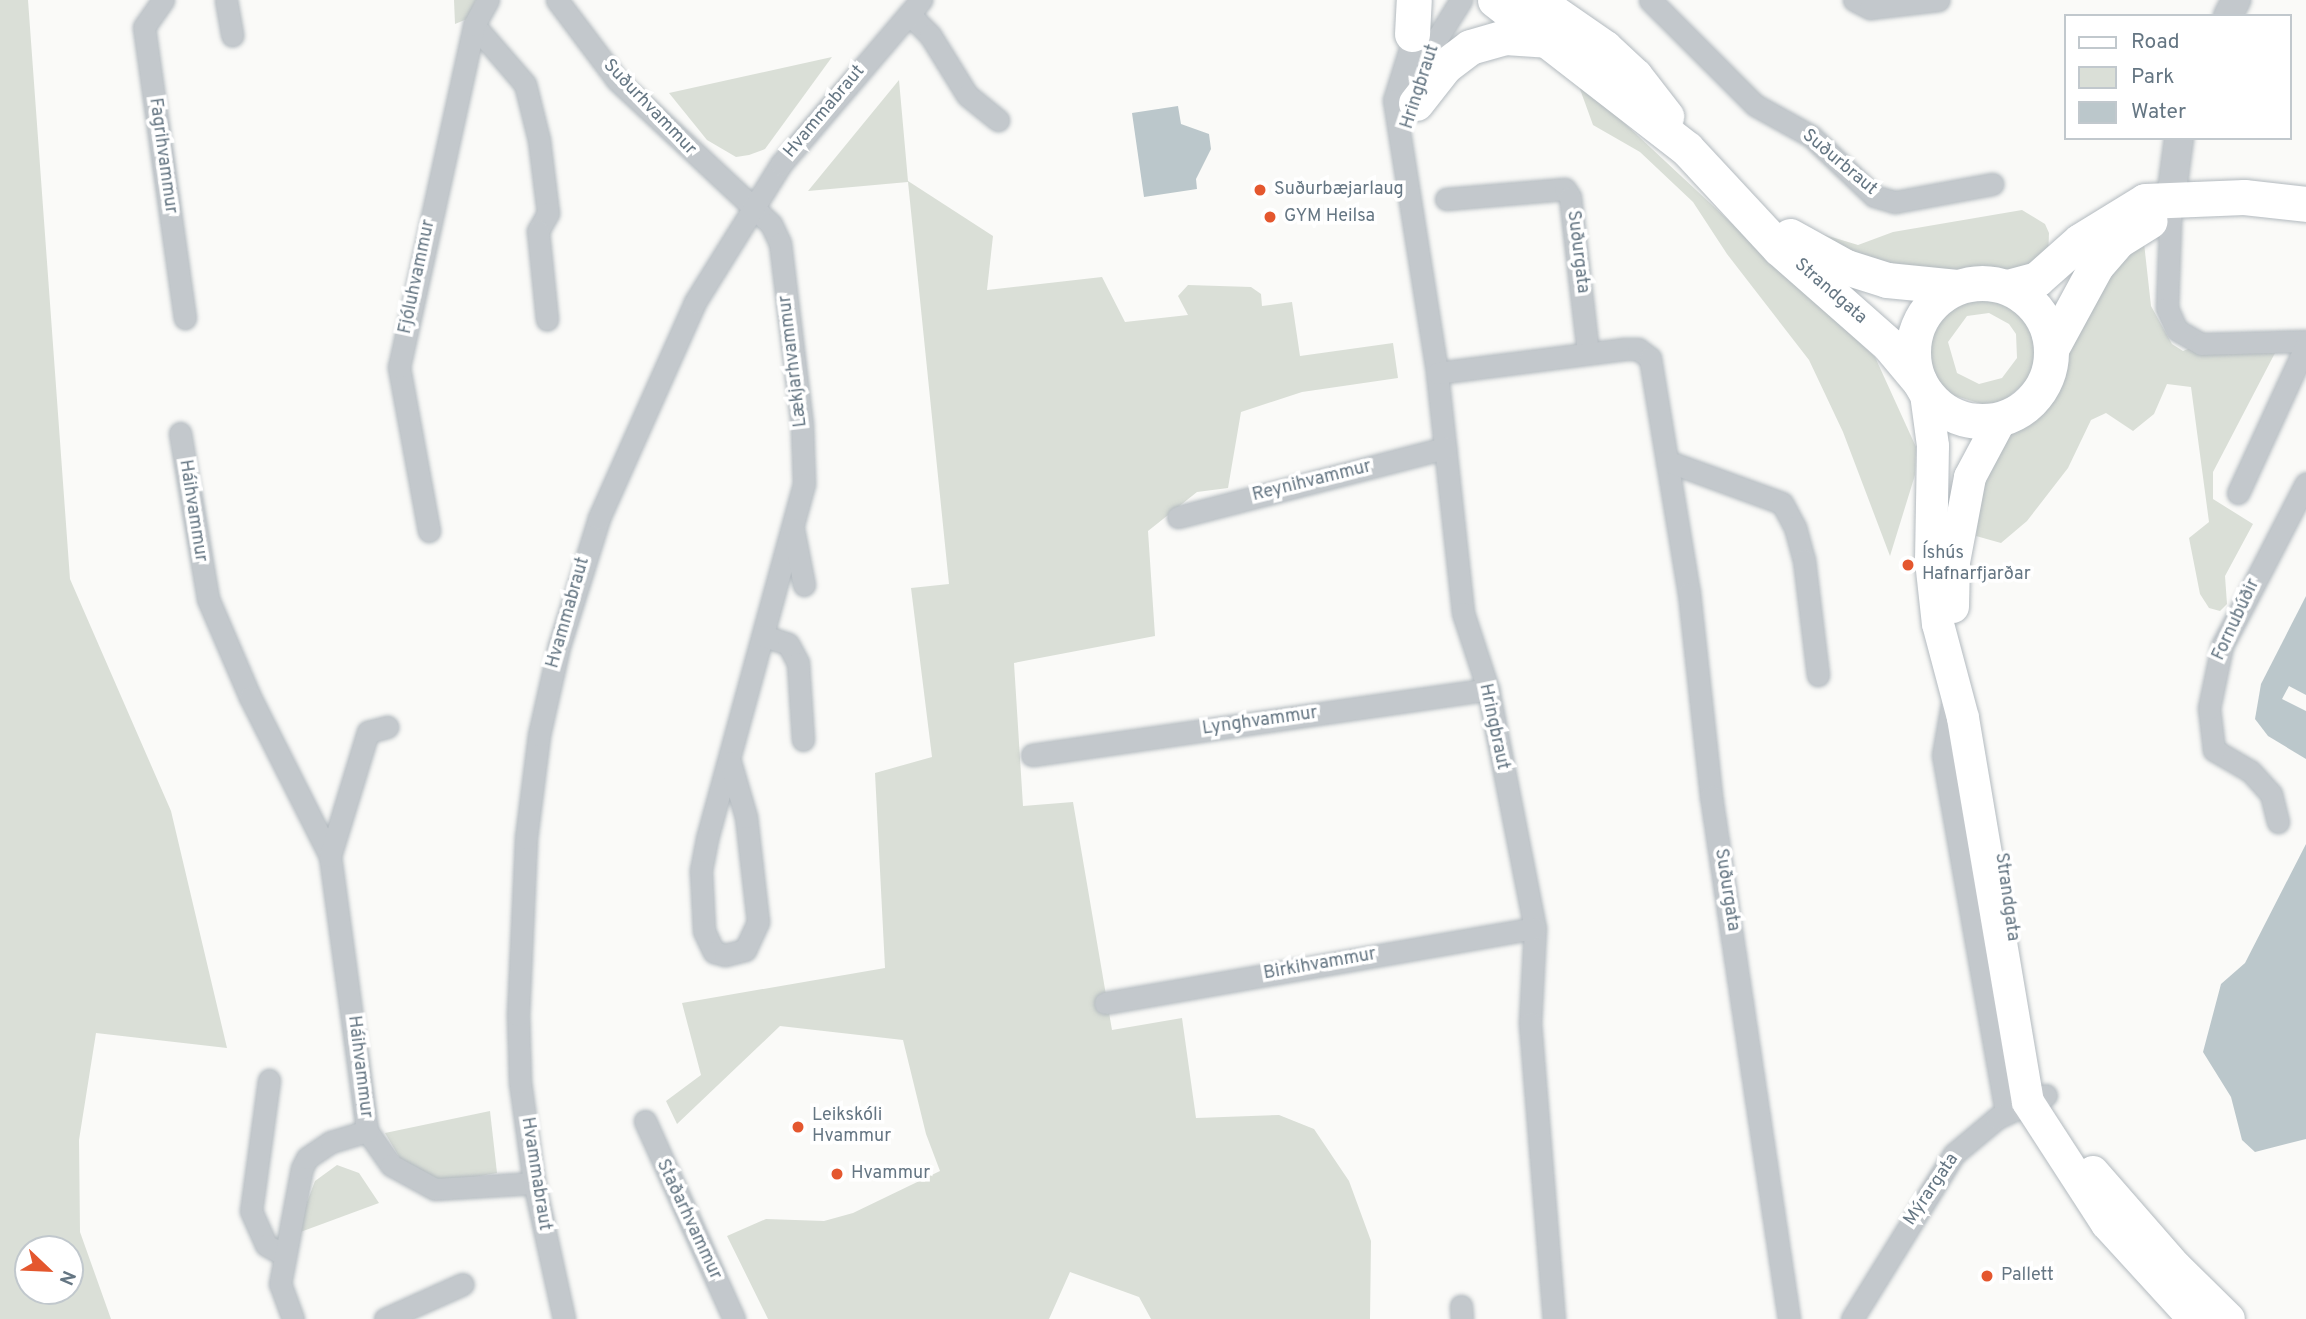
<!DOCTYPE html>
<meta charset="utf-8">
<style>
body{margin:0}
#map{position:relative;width:2306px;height:1319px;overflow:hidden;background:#fafaf8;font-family:Overpass,sans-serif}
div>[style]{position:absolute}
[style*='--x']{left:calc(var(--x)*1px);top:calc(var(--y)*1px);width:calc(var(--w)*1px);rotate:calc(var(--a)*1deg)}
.green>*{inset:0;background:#dadfd7}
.water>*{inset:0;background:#bbc7cb}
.pier>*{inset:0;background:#fafaf8}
.roads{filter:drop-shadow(0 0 2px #b3babf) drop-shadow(0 0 2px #b3babf)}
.minor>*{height:21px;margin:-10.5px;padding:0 10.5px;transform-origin:10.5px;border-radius:10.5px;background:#c3c8cc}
.tertiary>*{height:28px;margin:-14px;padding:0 14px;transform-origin:14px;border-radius:14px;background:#c3c8cc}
.secondary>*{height:32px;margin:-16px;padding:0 16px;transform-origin:16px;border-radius:16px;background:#fff}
.primary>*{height:35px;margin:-17.5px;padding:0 17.5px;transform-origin:17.5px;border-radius:17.5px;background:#fff}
.primary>.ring{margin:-17.5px;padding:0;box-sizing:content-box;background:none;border:35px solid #fff;border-radius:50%}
.dots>*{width:19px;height:19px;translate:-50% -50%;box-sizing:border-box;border:4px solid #fff;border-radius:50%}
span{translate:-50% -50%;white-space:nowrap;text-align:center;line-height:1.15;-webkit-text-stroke:7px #fff;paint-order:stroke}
.street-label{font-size:18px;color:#657683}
.poi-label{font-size:18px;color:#657683}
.left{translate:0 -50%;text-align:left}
.legend{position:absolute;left:2064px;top:14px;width:228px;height:126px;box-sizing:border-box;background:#fff;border:2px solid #c1c8cd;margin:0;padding:9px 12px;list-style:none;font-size:21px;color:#657683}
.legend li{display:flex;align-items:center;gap:14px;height:35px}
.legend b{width:35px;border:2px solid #c1c8cd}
.north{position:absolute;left:14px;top:1235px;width:70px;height:70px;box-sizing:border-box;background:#fff;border:2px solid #c1c8cd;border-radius:50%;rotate:113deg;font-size:19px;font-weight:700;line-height:28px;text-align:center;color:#657683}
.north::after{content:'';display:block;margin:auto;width:24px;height:32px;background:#e4572e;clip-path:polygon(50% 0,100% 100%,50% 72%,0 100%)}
</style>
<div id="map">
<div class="green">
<div style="clip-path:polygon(evenodd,0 0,28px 0,70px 579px,171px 811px,227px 1048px,96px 1033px,79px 1140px,80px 1232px,111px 1319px,0 1319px,0 0,28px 1249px,70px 1249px,70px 1291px,28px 1291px,28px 1249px)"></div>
<div style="clip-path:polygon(454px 0,476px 0,467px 19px,455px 24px)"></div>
<div style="clip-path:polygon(832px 57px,765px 149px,749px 155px,736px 157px,707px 140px,669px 93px)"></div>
<div style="clip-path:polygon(1576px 78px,1875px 357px,1916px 447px,1915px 475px,1890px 556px,1843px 432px,1809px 360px,1727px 254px,1693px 202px,1640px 152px,1593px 125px)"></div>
<div style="clip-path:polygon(899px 80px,908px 181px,993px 236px,987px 290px,1102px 277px,1125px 322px,1188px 315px,1178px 296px,1188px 285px,1251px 287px,1261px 294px,1262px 306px,1292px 302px,1300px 356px,1393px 343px,1398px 378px,1302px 392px,1241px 412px,1228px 488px,1197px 492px,1148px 531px,1155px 636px,1014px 663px,1023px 806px,1073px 802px,1112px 1030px,1182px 1018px,1196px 1118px,1279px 1115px,1314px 1129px,1349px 1181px,1371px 1241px,1370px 1319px,1151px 1319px,1139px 1297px,1070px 1272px,1049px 1319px,768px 1319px,727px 1236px,766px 1219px,824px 1221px,853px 1213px,940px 1171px,926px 1134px,903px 1040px,780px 1026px,677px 1124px,666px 1101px,701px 1075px,682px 1003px,885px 968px,875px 773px,932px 757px,911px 588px,949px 584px,908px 182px,808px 191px)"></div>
<div style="clip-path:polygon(2022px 210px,2045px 224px,2049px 233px,2048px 260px,2016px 272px,1992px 271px,1944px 284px,1881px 269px,1802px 228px,1858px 245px,1893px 232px)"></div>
<div style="clip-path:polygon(2144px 243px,2151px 306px,2172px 344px,2183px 351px,2193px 347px,2275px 353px,2213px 472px,2213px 499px,2253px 524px,2225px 576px,2227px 604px,2220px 611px,2209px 608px,2200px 594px,2189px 538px,2209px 522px,2191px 387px,2167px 384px,2154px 414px,2133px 431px,2106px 413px,2091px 420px,2068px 468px,2027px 521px,2001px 543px,1976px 536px,1980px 504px,1977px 483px,2008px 429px,2027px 420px,2058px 388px,2069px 338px,2110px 264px)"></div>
<div style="clip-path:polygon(evenodd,1989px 289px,2023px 305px,2040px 339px,2033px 376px,2004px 401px,1985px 405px,1949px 394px,1936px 381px,1925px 345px,1929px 326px,1953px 297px,1989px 289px,1989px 313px,2009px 324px,2016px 334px,2017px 358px,2002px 378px,1979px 384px,1957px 373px,1948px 342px,1967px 316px,1989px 313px)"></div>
<div style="clip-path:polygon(490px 1111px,497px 1173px,451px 1181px,422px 1176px,401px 1160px,385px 1133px)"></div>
<div style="clip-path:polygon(337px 1165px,359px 1173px,379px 1203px,295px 1234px,315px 1181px)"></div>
</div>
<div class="water">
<div style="clip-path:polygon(1178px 106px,1181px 124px,1209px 134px,1211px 149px,1196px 179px,1197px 189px,1144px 197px,1132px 113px)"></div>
<div style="clip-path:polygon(2306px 596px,2306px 759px,2268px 736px,2255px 719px,2261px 684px)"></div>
<div style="clip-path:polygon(2306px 844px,2306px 1139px,2255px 1152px,2242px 1140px,2231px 1097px,2203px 1052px,2221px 984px,2245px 963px)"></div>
</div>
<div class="pier">
<div style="clip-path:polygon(2289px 686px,2306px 695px,2306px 711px,2282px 699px)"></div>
</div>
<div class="roads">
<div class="minor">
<div style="--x:163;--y:0;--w:33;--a:125"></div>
<div style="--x:144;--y:27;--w:294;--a:82"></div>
<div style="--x:226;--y:0;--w:36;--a:80"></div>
<div style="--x:557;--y:0;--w:100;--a:53.1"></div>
<div style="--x:617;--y:80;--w:211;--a:43.1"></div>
<div style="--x:771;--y:224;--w:21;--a:65"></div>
<div style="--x:780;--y:243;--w:184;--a:83.1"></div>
<div style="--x:802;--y:426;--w:58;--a:88"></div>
<div style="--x:804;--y:484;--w:368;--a:105.3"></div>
<div style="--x:707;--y:839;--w:33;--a:101"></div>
<div style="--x:701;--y:871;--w:60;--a:87.1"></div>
<div style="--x:704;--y:931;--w:23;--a:65"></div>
<div style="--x:714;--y:952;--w:11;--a:15"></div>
<div style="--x:725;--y:955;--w:21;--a:-14"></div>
<div style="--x:745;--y:950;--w:31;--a:-65"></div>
<div style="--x:758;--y:922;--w:106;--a:-96.5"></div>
<div style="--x:746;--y:817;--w:57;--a:-106.2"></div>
<div style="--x:1650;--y:0;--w:148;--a:45"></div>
<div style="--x:1755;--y:105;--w:64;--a:29"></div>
<div style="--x:1811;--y:136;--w:87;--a:43.6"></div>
<div style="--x:1874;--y:196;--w:22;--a:16"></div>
<div style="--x:1895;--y:202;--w:99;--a:-10.5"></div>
<div style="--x:1854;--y:0;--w:18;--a:27"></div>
<div style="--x:1870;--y:8;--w:69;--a:-6.6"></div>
<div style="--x:909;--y:14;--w:30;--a:45"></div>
<div style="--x:930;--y:35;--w:70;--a:58.3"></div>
<div style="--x:967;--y:95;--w:40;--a:39"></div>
<div style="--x:1418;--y:23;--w:81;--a:107.3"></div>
<div style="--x:1394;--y:100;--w:276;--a:81"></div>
<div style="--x:1437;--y:373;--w:241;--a:83.8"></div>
<div style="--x:1463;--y:613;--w:80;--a:71.8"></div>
<div style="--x:1488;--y:689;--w:244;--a:78.9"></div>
<div style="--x:1535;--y:928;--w:95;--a:93"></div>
<div style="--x:1530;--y:1023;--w:297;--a:85.4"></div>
<div style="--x:474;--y:25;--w:78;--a:49.2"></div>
<div style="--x:525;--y:84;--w:58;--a:76"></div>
<div style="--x:539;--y:140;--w:74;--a:83"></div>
<div style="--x:548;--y:213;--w:21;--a:119"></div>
<div style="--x:538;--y:231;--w:89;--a:84.2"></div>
<div style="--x:1419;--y:86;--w:40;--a:-72"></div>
<div style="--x:1431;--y:48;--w:57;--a:-58"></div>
<div style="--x:2171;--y:198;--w:110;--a:92.1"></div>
<div style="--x:2167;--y:308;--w:24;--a:66"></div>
<div style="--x:2177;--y:330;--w:28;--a:30"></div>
<div style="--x:2201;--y:344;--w:105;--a:-1.6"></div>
<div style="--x:1446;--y:199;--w:119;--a:-4.8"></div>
<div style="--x:1565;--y:189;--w:9;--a:58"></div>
<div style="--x:1570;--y:197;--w:156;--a:83.4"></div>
<div style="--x:1437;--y:373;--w:189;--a:-7.3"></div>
<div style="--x:1624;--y:349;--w:14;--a:0"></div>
<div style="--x:1638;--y:349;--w:15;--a:37"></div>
<div style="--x:1650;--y:358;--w:238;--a:80.6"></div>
<div style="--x:1689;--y:593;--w:204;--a:83.8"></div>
<div style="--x:1711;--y:796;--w:529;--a:81.52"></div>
<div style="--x:180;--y:433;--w:168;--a:80.4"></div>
<div style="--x:208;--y:599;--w:107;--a:66.8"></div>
<div style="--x:250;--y:697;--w:178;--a:63.3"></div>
<div style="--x:330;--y:856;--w:277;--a:82.3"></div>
<div style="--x:367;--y:1131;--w:42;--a:54.8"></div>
<div style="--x:391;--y:1165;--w:50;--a:28.6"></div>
<div style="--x:435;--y:1189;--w:99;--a:-3.5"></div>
<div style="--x:1667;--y:461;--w:122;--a:20.1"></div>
<div style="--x:1782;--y:503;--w:27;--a:62"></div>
<div style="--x:1795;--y:527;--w:34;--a:75"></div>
<div style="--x:1804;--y:560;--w:116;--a:83.1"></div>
<div style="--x:2238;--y:493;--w:163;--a:-65.3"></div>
<div style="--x:1178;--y:517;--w:276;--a:-14.5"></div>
<div style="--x:793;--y:529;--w:57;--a:78.9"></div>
<div style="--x:429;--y:531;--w:167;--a:-100.4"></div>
<div style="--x:399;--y:367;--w:350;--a:-77.6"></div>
<div style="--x:474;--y:25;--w:29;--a:-61"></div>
<div style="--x:764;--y:636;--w:25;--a:18"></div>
<div style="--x:788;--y:644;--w:21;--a:62"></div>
<div style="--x:798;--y:663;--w:77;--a:86.3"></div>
<div style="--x:1953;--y:698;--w:58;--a:100"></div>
<div style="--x:1943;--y:755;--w:364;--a:80"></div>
<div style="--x:1032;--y:755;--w:461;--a:-8.2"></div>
<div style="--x:2278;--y:822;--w:29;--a:-104"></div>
<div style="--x:2271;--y:794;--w:31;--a:-132"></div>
<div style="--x:2250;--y:771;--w:42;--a:-149.7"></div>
<div style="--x:2214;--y:750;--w:42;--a:-96.8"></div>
<div style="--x:2209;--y:708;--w:63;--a:-78.2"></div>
<div style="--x:2222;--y:646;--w:183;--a:-62.7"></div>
<div style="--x:330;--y:856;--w:130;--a:-73"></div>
<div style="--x:368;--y:732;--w:20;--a:-15"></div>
<div style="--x:1105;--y:1003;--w:436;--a:-9.9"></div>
<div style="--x:269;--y:1080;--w:132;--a:97.8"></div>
<div style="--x:251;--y:1211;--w:37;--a:66"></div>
<div style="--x:266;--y:1245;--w:21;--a:28"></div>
<div style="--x:645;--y:1121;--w:217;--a:65.8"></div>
<div style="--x:1461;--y:1306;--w:13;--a:86"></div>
<div style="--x:293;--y:1319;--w:37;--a:-110"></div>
<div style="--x:280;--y:1284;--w:118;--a:-79.3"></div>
<div style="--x:302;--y:1168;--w:11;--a:-63"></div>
<div style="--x:307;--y:1158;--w:29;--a:-34"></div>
<div style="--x:331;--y:1142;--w:38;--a:-17"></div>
<div style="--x:385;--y:1319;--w:85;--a:-24.2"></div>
<div style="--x:564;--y:1319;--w:139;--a:-102.4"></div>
<div style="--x:534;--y:1183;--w:102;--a:-97.9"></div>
<div style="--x:520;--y:1082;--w:67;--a:-91.7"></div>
<div style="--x:518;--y:1015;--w:177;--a:-87.4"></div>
<div style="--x:526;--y:838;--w:104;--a:-82.8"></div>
<div style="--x:539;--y:735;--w:91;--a:-77.3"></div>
<div style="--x:559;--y:646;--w:134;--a:-72.6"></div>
<div style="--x:599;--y:518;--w:236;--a:-66"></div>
<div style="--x:695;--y:302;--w:163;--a:-58.1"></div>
<div style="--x:781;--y:164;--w:216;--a:-49.5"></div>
<div style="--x:1852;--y:1319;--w:194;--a:-58.3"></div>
<div style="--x:1954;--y:1154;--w:56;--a:-39.9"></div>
<div style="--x:1997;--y:1118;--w:54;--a:-25.1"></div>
</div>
<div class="tertiary">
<div style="--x:2228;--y:16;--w:18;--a:-63"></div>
<div style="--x:2171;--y:198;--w:61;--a:-82.4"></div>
</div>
<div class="secondary">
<div style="--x:1926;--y:394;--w:52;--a:82.3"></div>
<div style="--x:1933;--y:446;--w:115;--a:91"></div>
<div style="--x:1931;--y:561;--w:63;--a:83.7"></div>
<div style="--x:1938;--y:624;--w:97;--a:75.1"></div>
<div style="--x:1963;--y:718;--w:389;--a:80.4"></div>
<div style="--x:2028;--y:1102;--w:145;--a:57.1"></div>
<div style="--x:2107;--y:1224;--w:129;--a:47.5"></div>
<div style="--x:1953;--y:607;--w:45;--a:-88.7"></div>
<div style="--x:1954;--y:562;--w:86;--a:-79.3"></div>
<div style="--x:1970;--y:477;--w:66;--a:-61.9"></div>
<div style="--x:2093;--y:1172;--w:126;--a:48.9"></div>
<div style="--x:2176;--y:1267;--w:74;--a:44.5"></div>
</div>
<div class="primary">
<div style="--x:1495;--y:0;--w:243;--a:37.8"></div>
<div style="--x:1687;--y:149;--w:135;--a:47.1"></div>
<div style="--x:1779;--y:248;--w:147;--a:41.4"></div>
<div style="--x:1889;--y:345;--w:47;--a:50.2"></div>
<div style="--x:1536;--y:0;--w:84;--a:34.8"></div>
<div style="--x:1605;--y:48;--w:41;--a:43"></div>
<div style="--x:1635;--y:76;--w:51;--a:52.2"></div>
<div style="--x:1412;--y:34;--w:34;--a:-87"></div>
<div style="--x:1416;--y:103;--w:47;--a:-51.9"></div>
<div style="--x:1445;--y:66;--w:31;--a:-37"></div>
<div style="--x:1470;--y:47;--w:36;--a:-16"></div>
<div style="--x:1505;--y:37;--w:45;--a:3.8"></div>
<div style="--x:1790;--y:236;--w:64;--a:29"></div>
<div style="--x:1846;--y:267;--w:43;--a:17.6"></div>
<div style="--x:1887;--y:280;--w:70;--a:5.7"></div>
<div class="ring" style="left:1913px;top:283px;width:103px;height:103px"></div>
<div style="--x:2008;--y:287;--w:30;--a:-15"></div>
<div style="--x:2037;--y:279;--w:57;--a:-41.5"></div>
<div style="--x:2080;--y:241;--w:76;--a:-31.6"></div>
<div style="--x:2145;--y:201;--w:99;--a:-2.3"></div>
<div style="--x:2244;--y:197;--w:62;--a:6.4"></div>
<div style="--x:2051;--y:349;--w:94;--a:-61.5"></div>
<div style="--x:2096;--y:266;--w:35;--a:-49"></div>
<div style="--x:2119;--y:240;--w:36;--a:-32"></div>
</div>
</div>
<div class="dots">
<div style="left:1260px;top:190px;background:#e4572e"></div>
<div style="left:1270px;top:217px;background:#e4572e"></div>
<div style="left:1908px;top:565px;background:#e4572e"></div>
<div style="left:798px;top:1127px;background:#e4572e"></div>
<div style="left:837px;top:1174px;background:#e4572e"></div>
<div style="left:1987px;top:1276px;background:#e4572e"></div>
</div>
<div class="street-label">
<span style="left:1421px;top:87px;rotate:-72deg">Hringbraut</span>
<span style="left:649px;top:108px;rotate:46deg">Suðurhvammur</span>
<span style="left:825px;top:112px;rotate:-50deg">Hvammabraut</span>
<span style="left:162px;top:156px;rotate:82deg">Fagrihvammur</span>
<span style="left:1839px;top:163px;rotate:40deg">Suðurbraut</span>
<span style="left:1577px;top:252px;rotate:83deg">Suðurgata</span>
<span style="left:418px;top:277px;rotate:-78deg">Fjóluhvammur</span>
<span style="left:1830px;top:292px;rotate:41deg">Strandgata</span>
<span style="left:794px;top:361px;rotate:-97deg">Lækjarhvammur</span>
<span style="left:1312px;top:482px;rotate:-14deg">Reynihvammur</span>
<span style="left:192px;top:511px;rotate:81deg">Háihvammur</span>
<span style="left:569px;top:613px;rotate:-74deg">Hvammabraut</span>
<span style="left:2237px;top:620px;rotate:-65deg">Fornubúðir</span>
<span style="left:1260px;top:722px;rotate:-8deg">Lynghvammur</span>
<span style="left:1493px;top:727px;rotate:78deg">Hringbraut</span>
<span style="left:1726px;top:890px;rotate:81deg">Suðurgata</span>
<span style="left:2006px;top:897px;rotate:82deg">Strandgata</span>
<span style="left:1320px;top:965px;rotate:-10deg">Birkihvammur</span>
<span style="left:359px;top:1067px;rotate:83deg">Háihvammur</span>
<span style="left:535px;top:1174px;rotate:81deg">Hvammabraut</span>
<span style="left:1932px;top:1190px;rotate:-56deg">Mýrargata</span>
<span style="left:688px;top:1220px;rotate:65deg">Staðarhvammur</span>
</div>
<div class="poi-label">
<span class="left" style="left:1274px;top:190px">Suðurbæjarlaug</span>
<span class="left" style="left:1284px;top:217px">GYM Heilsa</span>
<span class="left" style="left:1922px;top:565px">Íshús<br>Hafnarfjarðar</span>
<span class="left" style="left:812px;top:1127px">Leikskóli<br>Hvammur</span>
<span class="left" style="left:851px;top:1174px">Hvammur</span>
<span class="left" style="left:2001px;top:1276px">Pallett</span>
</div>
<ul class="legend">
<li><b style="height:9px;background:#fff"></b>Road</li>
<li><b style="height:19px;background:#dadfd7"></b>Park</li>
<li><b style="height:19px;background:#bbc7cb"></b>Water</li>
</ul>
<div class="north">N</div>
</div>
